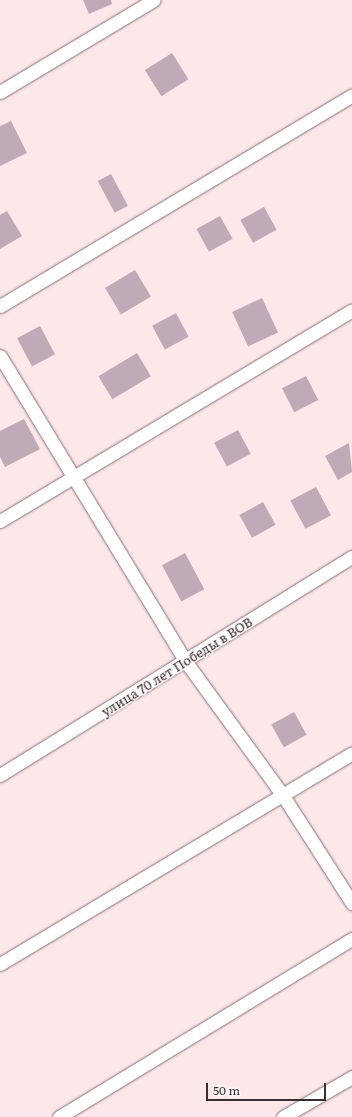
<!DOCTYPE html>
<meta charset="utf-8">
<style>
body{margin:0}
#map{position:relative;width:352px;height:1117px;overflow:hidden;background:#fce7e9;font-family:Literata,serif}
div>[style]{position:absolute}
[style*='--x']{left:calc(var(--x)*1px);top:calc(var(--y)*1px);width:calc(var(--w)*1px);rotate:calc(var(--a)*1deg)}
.building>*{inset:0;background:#bfabb7;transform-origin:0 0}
.roads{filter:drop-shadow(0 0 1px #877072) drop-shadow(0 0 1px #877072)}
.minor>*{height:13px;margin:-6.5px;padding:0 6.5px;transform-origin:6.5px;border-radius:6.5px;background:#fff}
span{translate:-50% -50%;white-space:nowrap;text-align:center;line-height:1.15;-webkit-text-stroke:3px #fef8f9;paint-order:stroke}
.street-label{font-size:13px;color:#382e2f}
.scale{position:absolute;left:206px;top:1083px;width:120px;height:18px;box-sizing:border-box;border:2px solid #382e2f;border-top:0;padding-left:5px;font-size:12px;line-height:14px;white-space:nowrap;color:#382e2f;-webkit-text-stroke:3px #fef8f9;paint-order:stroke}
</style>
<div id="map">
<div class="building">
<div style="clip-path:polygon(83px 0,111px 0,112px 4px,89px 14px)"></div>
<div style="left:172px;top:53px;width:31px;height:32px;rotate:58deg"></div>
<div style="clip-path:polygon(11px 121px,27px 153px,0 166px,0 126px)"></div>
<div style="left:111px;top:174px;width:36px;height:15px;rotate:62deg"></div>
<div style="left:264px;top:207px;width:26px;height:27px;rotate:61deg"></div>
<div style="clip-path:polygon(7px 211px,22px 236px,0 249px,0 215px)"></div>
<div style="left:220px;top:216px;width:26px;height:27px;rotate:61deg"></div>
<div style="left:135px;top:270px;width:31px;height:35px;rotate:59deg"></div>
<div style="left:262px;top:298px;width:38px;height:33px;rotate:65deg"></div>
<div style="left:176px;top:313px;width:27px;height:27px;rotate:62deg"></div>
<div style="left:40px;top:326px;width:32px;height:26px;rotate:62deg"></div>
<div style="left:137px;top:353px;width:27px;height:45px;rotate:59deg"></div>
<div style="left:306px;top:376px;width:27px;height:27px;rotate:63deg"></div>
<div style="clip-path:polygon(24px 419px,40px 449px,5px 467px,0 457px,0 431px)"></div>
<div style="left:238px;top:430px;width:27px;height:27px;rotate:62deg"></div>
<div style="clip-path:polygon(349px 443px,352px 472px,338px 480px,325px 456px)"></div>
<div style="left:316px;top:487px;width:32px;height:29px;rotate:62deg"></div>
<div style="left:263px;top:502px;width:26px;height:27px;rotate:61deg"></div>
<div style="left:185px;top:553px;width:41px;height:26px;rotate:62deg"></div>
<div style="left:294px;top:712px;width:26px;height:26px;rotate:61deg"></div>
</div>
<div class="roads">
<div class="minor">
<div style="--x:0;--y:92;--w:179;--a:-30.9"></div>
<div style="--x:0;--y:306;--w:410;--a:-30.9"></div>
<div style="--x:0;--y:356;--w:358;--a:58.7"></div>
<div style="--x:186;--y:662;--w:163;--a:54"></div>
<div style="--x:282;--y:794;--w:130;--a:57.3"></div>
<div style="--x:0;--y:521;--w:410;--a:-30.9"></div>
<div style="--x:0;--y:775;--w:414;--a:-31.8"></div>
<div style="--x:0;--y:964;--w:410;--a:-30.9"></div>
<div style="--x:59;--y:1117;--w:343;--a:-31.3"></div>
<div style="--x:283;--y:1117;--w:80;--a:-30.1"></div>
</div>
</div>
<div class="street-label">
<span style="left:177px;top:667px;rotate:-32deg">улица 70 лет Победы в ВОВ</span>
</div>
<div class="scale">50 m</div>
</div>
